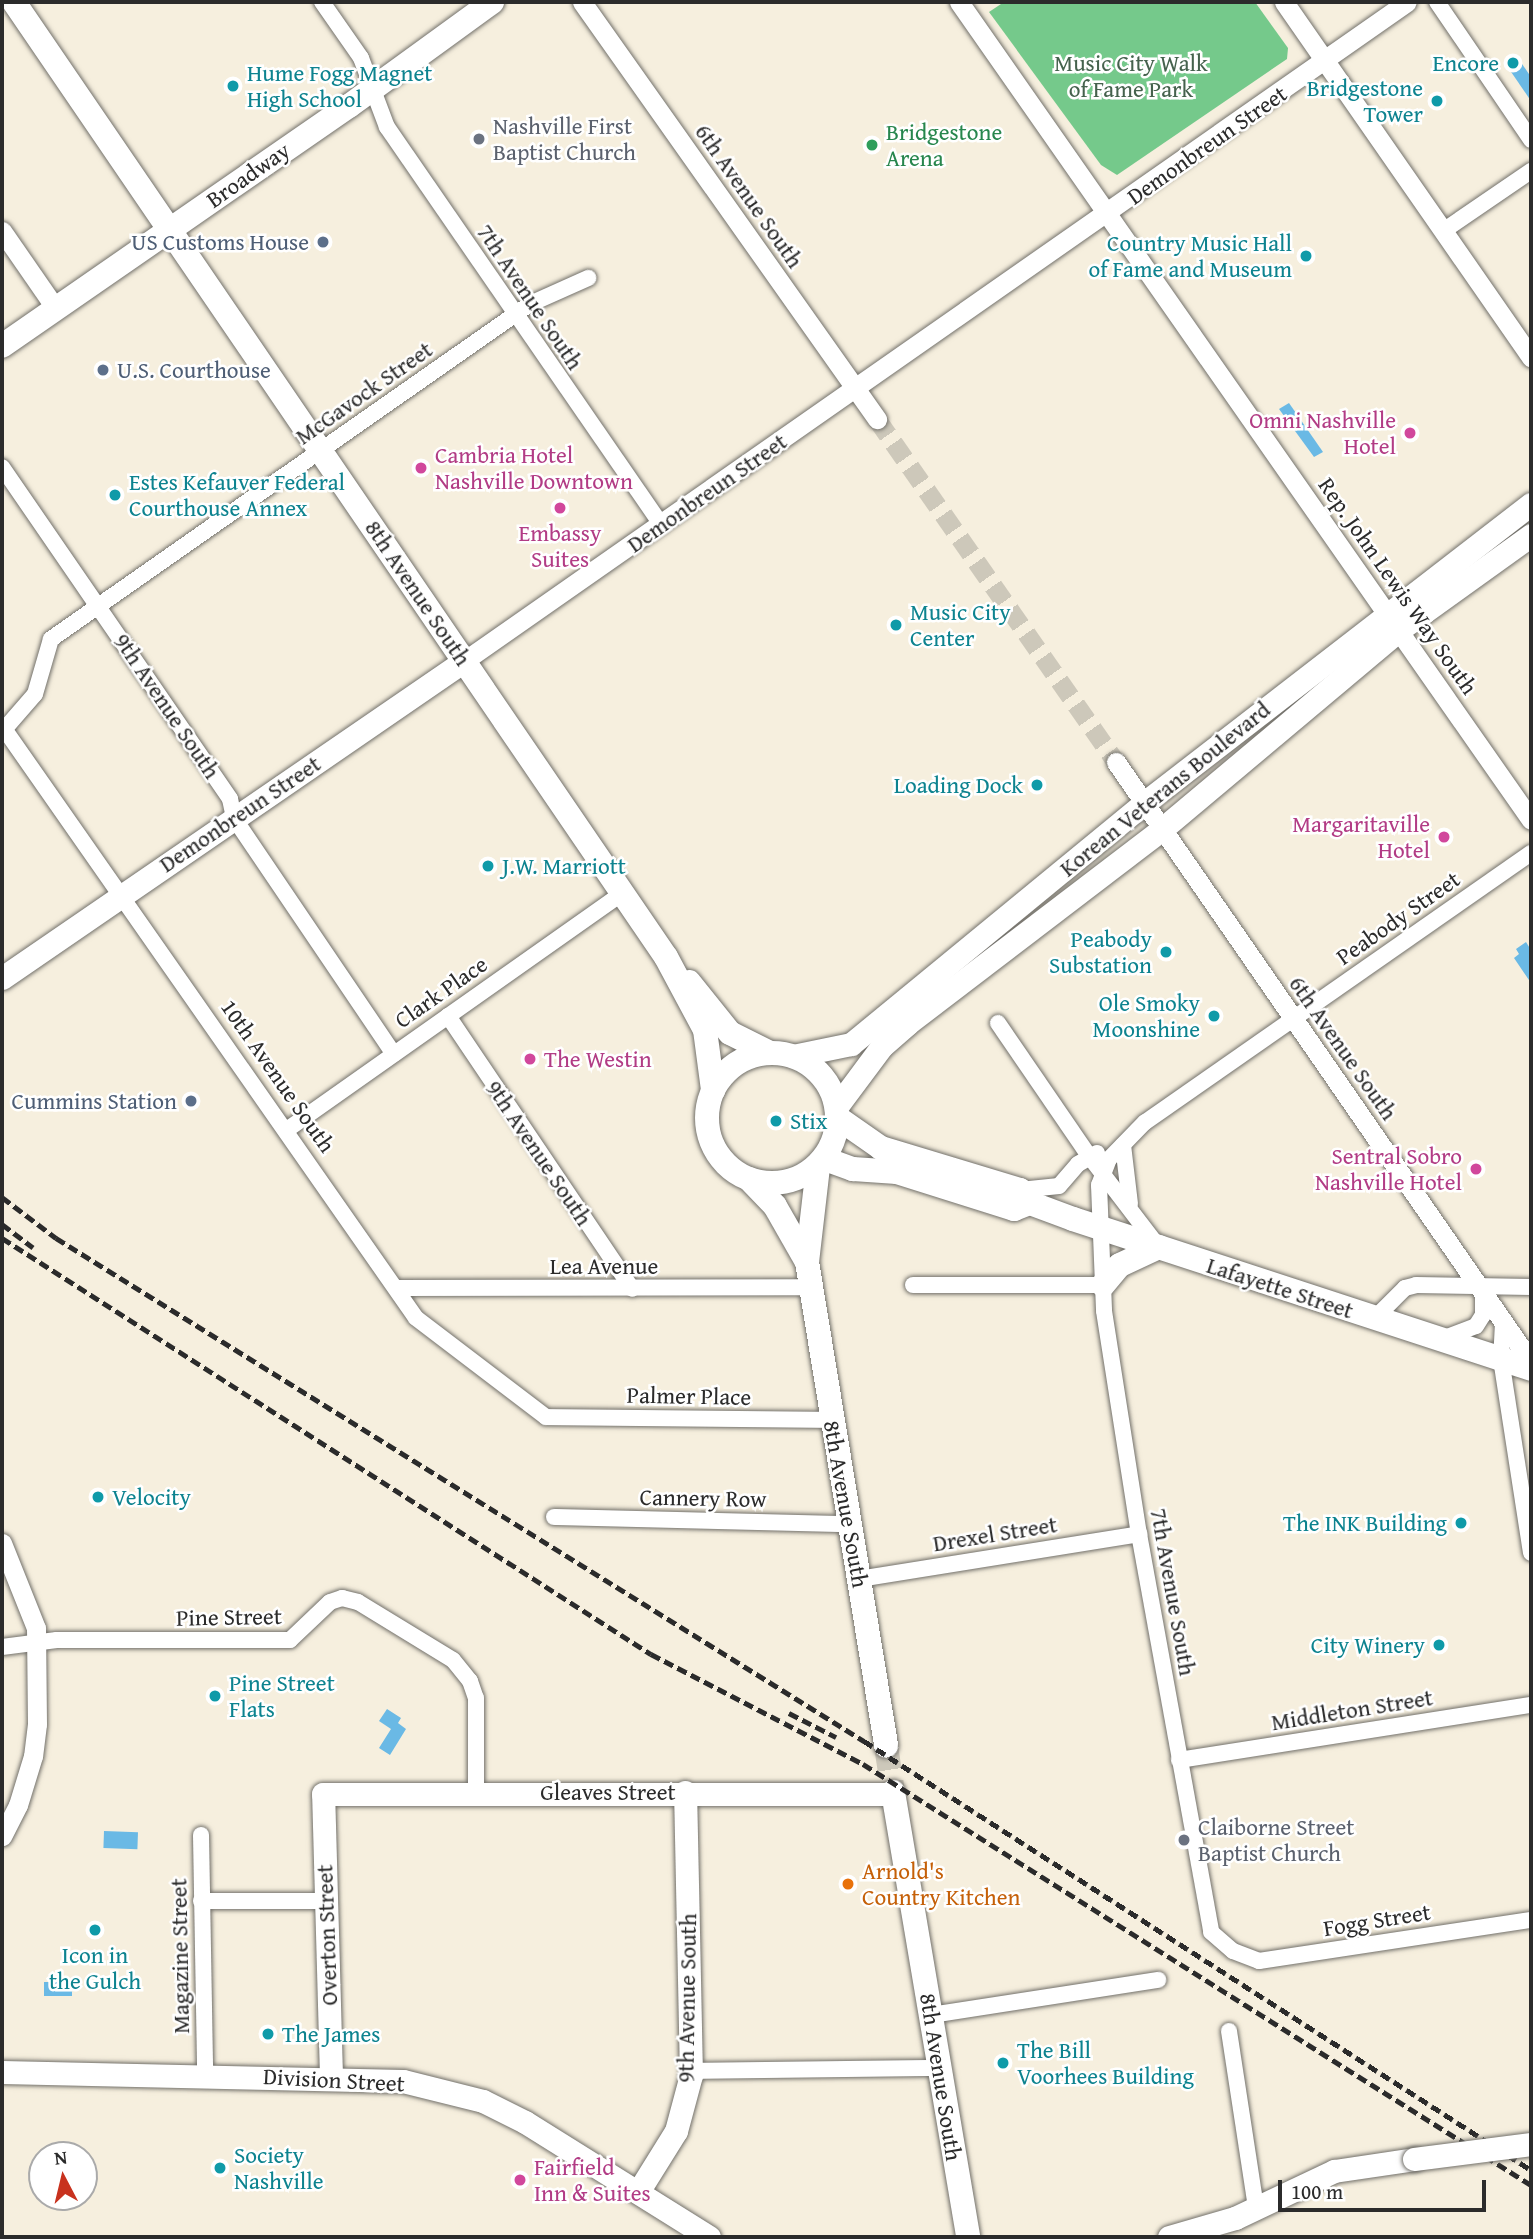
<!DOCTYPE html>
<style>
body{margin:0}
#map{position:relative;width:1533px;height:2239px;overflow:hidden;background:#f6efde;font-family:"Gentium Book Plus",serif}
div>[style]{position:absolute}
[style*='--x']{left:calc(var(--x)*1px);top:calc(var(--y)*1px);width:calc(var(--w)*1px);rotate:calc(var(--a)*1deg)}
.green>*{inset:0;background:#75c98b}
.water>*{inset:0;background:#6ab9e5;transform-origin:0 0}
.tertiary-tunnel>*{height:19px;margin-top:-9.5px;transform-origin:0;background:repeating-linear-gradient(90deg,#cdc8ba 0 19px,transparent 0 29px)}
.primary-tunnel>*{height:24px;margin-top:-12px;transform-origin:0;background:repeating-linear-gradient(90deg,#cdc8ba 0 24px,transparent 0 36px)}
.roads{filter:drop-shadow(0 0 2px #72706a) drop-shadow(0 0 2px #72706a)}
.minor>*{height:16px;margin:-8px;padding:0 8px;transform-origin:8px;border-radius:8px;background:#fff}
.tertiary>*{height:19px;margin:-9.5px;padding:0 9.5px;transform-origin:9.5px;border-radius:9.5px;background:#fff}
.secondary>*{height:23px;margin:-11.5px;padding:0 11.5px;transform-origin:11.5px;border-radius:11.5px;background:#fff}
.primary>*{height:24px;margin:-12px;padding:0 12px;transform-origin:12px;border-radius:12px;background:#fff}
.primary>.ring{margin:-12px;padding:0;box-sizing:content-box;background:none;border:24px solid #fff;border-radius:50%}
.rail>*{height:4.5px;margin-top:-2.25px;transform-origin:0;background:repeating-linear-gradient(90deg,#2b2b2b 0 10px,transparent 0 15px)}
.bridges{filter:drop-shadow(0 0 2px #72706a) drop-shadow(0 0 2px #72706a)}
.secondary-bridge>*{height:23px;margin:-11.5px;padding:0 11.5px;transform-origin:11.5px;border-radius:11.5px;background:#fff}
.dots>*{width:19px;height:19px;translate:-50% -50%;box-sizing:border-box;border:4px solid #fff;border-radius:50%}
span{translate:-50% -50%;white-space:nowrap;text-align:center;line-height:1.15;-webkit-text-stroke:5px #fff;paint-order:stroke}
.park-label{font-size:23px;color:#45624d}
.culture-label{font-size:23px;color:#0d838f}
.right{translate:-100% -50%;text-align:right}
.left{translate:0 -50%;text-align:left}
.worship-label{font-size:23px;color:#5b616d}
.leisure-label{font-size:23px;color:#27864d}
.street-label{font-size:23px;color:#2b2b2b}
.service-label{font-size:23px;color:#4e5e75}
.hotel-label{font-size:23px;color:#b23c85}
.food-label{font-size:23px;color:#c56008}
.frame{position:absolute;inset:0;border:4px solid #2b2b2b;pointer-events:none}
.north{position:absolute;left:28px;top:2141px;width:70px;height:70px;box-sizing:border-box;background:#fff;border:2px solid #aaa;border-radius:50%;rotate:353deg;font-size:19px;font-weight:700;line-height:28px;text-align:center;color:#2b2b2b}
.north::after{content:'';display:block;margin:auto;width:24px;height:32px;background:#c8321e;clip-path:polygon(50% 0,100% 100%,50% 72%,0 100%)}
.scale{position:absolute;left:1278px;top:2180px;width:208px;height:32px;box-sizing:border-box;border:4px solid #2b2b2b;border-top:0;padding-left:9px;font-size:21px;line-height:24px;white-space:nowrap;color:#2b2b2b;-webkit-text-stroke:5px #fff;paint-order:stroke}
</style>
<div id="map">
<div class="green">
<div style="clip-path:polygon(1004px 2px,1255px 2px,1288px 48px,1287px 59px,1117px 175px,1101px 165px,989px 12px)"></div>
</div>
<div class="water">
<div style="clip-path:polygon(1516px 55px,1531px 77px,1531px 101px,1505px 63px)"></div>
<div style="clip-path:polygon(1289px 403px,1323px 452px,1314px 457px,1279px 409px)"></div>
<div style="clip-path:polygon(1526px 942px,1531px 950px,1531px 983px,1514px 958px,1519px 954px,1516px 949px)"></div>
<div style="clip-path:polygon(387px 1709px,401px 1718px,398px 1723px,406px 1729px,390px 1755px,379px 1748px,391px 1729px,379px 1721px)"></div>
<div style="left:104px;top:1831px;width:34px;height:17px;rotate:2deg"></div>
<div style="left:72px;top:1982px;width:14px;height:28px;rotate:90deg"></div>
</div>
<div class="tertiary-tunnel">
<div style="--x:877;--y:419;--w:418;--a:55.1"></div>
</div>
<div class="primary-tunnel">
<div style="--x:886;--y:1746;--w:47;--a:81.3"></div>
</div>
<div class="roads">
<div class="minor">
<div style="--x:322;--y:2;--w:68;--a:55.1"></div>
<div style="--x:361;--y:58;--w:74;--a:69.4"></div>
<div style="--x:387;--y:127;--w:484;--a:55.4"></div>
<div style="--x:1437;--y:2;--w:167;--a:55.7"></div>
<div style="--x:1443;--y:231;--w:107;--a:-34.3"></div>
<div style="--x:2;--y:467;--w:403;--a:55.5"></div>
<div style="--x:230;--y:799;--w:19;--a:78"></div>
<div style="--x:234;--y:818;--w:285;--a:55.9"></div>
<div style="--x:5;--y:730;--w:717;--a:55.05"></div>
<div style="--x:416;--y:1318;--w:163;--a:37.3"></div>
<div style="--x:546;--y:1417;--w:286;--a:0.6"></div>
<div style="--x:2;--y:732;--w:50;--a:-49"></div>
<div style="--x:35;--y:694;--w:57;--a:-73.8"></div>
<div style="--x:51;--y:639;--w:585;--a:-34.97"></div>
<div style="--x:530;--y:304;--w:64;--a:-24.1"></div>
<div style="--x:1531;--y:853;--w:470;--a:145.1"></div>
<div style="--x:1145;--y:1122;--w:52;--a:134.2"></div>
<div style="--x:1109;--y:1159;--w:28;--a:111"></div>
<div style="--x:1099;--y:1185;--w:126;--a:87.7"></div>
<div style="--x:1104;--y:1311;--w:226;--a:81.1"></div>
<div style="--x:1139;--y:1534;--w:404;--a:79.7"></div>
<div style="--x:1211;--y:1932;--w:29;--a:41"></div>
<div style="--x:1233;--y:1951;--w:28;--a:21"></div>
<div style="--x:1259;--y:1961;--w:275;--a:-8.6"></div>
<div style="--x:448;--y:1016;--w:329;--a:56"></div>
<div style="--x:998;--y:1023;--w:161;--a:55.6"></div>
<div style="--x:1089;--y:1156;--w:112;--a:52.6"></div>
<div style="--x:288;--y:1129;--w:409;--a:-35.2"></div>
<div style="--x:1123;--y:1145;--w:59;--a:83.2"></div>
<div style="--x:1020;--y:1190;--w:39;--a:-6"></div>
<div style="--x:1059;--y:1186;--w:29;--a:-49"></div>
<div style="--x:1078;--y:1164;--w:22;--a:-30"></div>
<div style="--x:913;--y:1285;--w:190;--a:0"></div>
<div style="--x:398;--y:1288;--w:412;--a:-0.1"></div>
<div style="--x:1374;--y:1319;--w:44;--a:-45"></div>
<div style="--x:1405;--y:1288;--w:11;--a:-15"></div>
<div style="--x:1416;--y:1285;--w:115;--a:1"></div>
<div style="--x:1503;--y:1323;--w:36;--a:93"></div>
<div style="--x:1501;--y:1359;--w:196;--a:81.2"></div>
<div style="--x:1442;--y:1339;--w:36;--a:-21"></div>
<div style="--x:1476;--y:1326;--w:13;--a:-58"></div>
<div style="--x:1483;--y:1315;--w:21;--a:-90"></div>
<div style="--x:554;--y:1517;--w:297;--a:1.4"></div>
<div style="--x:859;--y:1579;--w:284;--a:-9.1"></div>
<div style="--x:2;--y:1647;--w:55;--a:-7.3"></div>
<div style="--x:57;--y:1640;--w:233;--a:0"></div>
<div style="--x:290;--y:1640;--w:55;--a:-43.5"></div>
<div style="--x:330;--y:1602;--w:13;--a:-18"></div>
<div style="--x:342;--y:1598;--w:16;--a:14"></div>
<div style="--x:358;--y:1602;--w:111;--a:31.4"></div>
<div style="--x:453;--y:1660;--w:27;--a:51"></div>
<div style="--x:470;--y:1681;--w:18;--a:71"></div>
<div style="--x:476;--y:1698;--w:95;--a:90"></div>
<div style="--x:1179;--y:1760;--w:356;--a:-8.9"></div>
<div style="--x:201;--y:1835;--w:240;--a:89"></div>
<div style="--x:201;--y:1901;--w:124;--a:0"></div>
<div style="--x:931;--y:2015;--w:230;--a:-8.8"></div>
<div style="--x:1229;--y:2031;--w:179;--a:81.3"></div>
<div style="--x:691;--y:2071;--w:249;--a:-0.7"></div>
</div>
<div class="tertiary">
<div style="--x:582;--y:2;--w:511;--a:54.72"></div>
<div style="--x:959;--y:2;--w:998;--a:55.04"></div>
<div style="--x:1284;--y:2;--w:433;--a:55.2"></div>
<div style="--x:2;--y:231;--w:95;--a:55.3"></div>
<div style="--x:464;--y:661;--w:1150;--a:-34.95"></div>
<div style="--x:1116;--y:762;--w:730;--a:55.33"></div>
<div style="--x:2;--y:1543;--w:92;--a:68.2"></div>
<div style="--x:36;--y:1628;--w:96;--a:89.4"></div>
<div style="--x:37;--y:1724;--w:32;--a:97"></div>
<div style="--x:33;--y:1756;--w:51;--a:107"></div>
<div style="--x:18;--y:1805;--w:35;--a:117"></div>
</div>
<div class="secondary">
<div style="--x:2;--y:978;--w:560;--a:-34.46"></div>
<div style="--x:793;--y:1056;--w:59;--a:-11.7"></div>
<div style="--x:851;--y:1044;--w:379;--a:-39.4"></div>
<div style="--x:1144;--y:803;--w:489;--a:-37.7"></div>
<div style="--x:838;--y:1105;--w:74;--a:-53.3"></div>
<div style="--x:882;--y:1046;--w:33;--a:-41"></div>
<div style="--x:907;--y:1024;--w:321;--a:-37.4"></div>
<div style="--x:1162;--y:829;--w:309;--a:-40"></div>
<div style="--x:1399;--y:630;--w:163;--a:-35.7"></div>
<div style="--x:2;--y:2072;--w:401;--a:1.3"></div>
<div style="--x:403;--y:2081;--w:82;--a:14"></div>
<div style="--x:483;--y:2101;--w:47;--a:26.6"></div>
<div style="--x:525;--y:2122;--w:217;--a:32"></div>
<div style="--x:331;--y:2076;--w:282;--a:-91.6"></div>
<div style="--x:323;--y:1794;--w:570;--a:0"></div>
<div style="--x:638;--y:2192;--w:72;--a:-58.1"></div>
<div style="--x:676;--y:2131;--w:58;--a:-75"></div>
<div style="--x:691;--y:2075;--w:283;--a:-91.2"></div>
<div style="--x:1169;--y:2237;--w:69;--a:-16.1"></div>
<div style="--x:1235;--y:2218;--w:110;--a:-25.4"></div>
<div style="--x:1334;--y:2171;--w:81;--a:-8.5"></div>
</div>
<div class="primary">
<div style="--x:14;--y:2;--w:1156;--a:55.68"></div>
<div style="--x:666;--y:957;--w:83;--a:61.9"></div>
<div style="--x:705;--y:1030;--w:61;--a:82.4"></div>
<div style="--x:2;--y:346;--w:422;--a:-34.7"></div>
<div style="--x:349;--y:106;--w:177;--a:-36"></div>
<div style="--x:689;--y:982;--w:65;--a:51.2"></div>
<div style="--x:730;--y:1033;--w:42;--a:26.6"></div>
<div class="ring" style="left:707px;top:1053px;width:106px;height:106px"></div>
<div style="--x:838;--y:1118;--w:52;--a:34.9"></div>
<div style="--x:881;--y:1148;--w:145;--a:16.8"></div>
<div style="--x:1020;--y:1190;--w:16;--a:52"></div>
<div style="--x:1030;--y:1203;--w:46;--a:20.4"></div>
<div style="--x:1073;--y:1219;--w:482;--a:18.1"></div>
<div style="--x:825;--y:1159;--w:30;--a:20"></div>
<div style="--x:853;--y:1169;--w:44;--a:3.9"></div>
<div style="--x:897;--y:1172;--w:123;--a:17.5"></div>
<div style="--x:1014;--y:1209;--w:17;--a:-21"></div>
<div style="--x:818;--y:1167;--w:96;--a:96.6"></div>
<div style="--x:807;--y:1262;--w:490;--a:80.7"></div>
<div style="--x:749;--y:1179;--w:37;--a:46"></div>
<div style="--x:775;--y:1206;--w:64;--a:60.3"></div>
<div style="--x:1103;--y:1285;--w:26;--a:-50"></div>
<div style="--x:1120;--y:1265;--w:43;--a:-24.8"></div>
<div style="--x:893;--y:1792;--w:451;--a:80.4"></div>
</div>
</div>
<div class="rail">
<div style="--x:2;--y:1197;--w:68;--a:37.2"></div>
<div style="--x:56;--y:1238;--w:952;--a:31.9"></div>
<div style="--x:864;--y:1741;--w:793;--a:32.75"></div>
<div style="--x:2;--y:1224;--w:39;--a:37"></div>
<div style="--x:2;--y:1238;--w:771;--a:32.66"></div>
<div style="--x:651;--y:1654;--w:239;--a:27.4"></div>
<div style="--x:863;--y:1764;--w:790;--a:32.22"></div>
<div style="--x:789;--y:1713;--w:53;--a:27.1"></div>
</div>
<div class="bridges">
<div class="secondary-bridge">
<div style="--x:1414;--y:2159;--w:118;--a:-7.3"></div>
</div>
</div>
<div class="dots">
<div style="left:1513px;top:63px;background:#0f9aa8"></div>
<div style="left:233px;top:86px;background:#0f9aa8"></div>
<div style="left:1437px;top:101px;background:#0f9aa8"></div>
<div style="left:479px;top:139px;background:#6b7280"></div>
<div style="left:872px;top:145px;background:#2e9e5b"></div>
<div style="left:323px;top:242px;background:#5c6f8a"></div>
<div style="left:1306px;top:256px;background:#0f9aa8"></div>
<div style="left:103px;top:370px;background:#5c6f8a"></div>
<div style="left:1410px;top:433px;background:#d1479c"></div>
<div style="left:421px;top:468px;background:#d1479c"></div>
<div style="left:115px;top:495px;background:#0f9aa8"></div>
<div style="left:560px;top:508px;background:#d1479c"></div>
<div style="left:896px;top:625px;background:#0f9aa8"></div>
<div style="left:1037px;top:785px;background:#0f9aa8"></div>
<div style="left:1444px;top:837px;background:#d1479c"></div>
<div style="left:488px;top:866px;background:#0f9aa8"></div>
<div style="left:1166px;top:952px;background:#0f9aa8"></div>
<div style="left:1214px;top:1016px;background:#0f9aa8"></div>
<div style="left:530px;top:1059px;background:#d1479c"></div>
<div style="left:191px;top:1101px;background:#5c6f8a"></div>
<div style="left:776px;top:1121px;background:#0f9aa8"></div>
<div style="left:1476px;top:1169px;background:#d1479c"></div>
<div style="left:98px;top:1497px;background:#0f9aa8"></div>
<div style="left:1461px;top:1523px;background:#0f9aa8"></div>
<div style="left:1439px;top:1645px;background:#0f9aa8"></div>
<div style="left:215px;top:1696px;background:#0f9aa8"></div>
<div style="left:1184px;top:1840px;background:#6b7280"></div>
<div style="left:848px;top:1884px;background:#e8710a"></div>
<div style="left:95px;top:1930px;background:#0f9aa8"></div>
<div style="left:268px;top:2034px;background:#0f9aa8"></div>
<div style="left:1003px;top:2063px;background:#0f9aa8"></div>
<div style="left:220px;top:2168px;background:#0f9aa8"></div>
<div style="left:520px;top:2180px;background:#d1479c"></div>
</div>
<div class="park-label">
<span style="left:1131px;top:76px">Music City Walk<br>of Fame Park</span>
</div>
<div class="culture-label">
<span class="right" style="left:1499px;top:63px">Encore</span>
<span class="left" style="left:247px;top:86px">Hume Fogg Magnet<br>High School</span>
<span class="right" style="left:1423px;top:101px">Bridgestone<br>Tower</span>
<span class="right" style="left:1292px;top:256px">Country Music Hall<br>of Fame and Museum</span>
<span class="left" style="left:129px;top:495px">Estes Kefauver Federal<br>Courthouse Annex</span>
<span class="left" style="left:910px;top:625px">Music City<br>Center</span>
<span class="right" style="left:1023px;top:785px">Loading Dock</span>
<span class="left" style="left:502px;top:866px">J.W. Marriott</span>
<span class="right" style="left:1152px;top:952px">Peabody<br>Substation</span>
<span class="right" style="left:1200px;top:1016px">Ole Smoky<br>Moonshine</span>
<span class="left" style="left:790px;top:1121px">Stix</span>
<span class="left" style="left:112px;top:1497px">Velocity</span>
<span class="right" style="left:1447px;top:1523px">The INK Building</span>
<span class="right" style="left:1425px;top:1645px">City Winery</span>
<span class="left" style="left:229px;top:1696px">Pine Street<br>Flats</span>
<span style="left:95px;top:1968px">Icon in<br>the Gulch</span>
<span class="left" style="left:282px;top:2034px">The James</span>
<span class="left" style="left:1017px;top:2063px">The Bill<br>Voorhees Building</span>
<span class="left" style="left:234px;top:2168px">Society<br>Nashville</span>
</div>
<div class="worship-label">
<span class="left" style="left:493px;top:139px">Nashville First<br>Baptist Church</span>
<span class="left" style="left:1198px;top:1840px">Claiborne Street<br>Baptist Church</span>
</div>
<div class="leisure-label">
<span class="left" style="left:886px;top:145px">Bridgestone<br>Arena</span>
</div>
<div class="street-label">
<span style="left:1207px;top:145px;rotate:-35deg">Demonbreun Street</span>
<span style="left:248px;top:175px;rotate:-35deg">Broadway</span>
<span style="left:749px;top:196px;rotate:55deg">6th Avenue South</span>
<span style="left:530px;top:297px;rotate:56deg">7th Avenue South</span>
<span style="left:364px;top:393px;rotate:-35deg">McGavock Street</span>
<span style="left:707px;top:493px;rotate:-35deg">Demonbreun Street</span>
<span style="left:1398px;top:586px;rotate:55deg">Rep. John Lewis Way South</span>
<span style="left:418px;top:593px;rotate:56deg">8th Avenue South</span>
<span style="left:167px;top:706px;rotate:56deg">9th Avenue South</span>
<span style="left:1165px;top:789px;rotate:-39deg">Korean Veterans Boulevard</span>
<span style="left:240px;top:814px;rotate:-34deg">Demonbreun Street</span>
<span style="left:1398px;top:918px;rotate:-35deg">Peabody Street</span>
<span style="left:441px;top:992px;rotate:-35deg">Clark Place</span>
<span style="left:1343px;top:1048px;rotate:55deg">6th Avenue South</span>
<span style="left:278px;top:1076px;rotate:55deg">10th Avenue South</span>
<span style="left:539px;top:1153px;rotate:56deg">9th Avenue South</span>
<span style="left:604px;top:1266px">Lea Avenue</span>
<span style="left:1280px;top:1288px;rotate:18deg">Lafayette Street</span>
<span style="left:689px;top:1396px;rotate:1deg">Palmer Place</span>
<span style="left:703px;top:1498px;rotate:1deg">Cannery Row</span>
<span style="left:846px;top:1504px;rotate:80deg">8th Avenue South</span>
<span style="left:995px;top:1534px;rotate:-9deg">Drexel Street</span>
<span style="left:1173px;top:1592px;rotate:80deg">7th Avenue South</span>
<span style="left:229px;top:1617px;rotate:-1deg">Pine Street</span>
<span style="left:1352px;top:1710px;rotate:-9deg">Middleton Street</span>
<span style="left:608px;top:1792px">Gleaves Street</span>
<span style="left:1377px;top:1920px;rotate:-9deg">Fogg Street</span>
<span style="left:327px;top:1935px;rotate:-92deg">Overton Street</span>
<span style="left:180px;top:1956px;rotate:-91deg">Magazine Street</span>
<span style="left:687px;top:1998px;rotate:-89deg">9th Avenue South</span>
<span style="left:941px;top:2077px;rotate:81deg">8th Avenue South</span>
<span style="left:334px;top:2080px;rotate:3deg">Division Street</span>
</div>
<div class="service-label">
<span class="right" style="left:309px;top:242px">US Customs House</span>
<span class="left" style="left:117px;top:370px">U.S. Courthouse</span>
<span class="right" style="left:177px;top:1101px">Cummins Station</span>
</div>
<div class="hotel-label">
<span class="right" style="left:1396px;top:433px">Omni Nashville<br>Hotel</span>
<span class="left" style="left:435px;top:468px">Cambria Hotel<br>Nashville Downtown</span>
<span style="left:560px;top:546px">Embassy<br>Suites</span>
<span class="right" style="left:1430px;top:837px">Margaritaville<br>Hotel</span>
<span class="left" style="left:544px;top:1059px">The Westin</span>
<span class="right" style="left:1462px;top:1169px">Sentral Sobro<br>Nashville Hotel</span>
<span class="left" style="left:534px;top:2180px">Fairfield<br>Inn &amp; Suites</span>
</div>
<div class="food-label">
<span class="left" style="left:862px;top:1884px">Arnold's<br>Country Kitchen</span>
</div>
<div class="frame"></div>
<div class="north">N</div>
<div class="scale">100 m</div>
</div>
